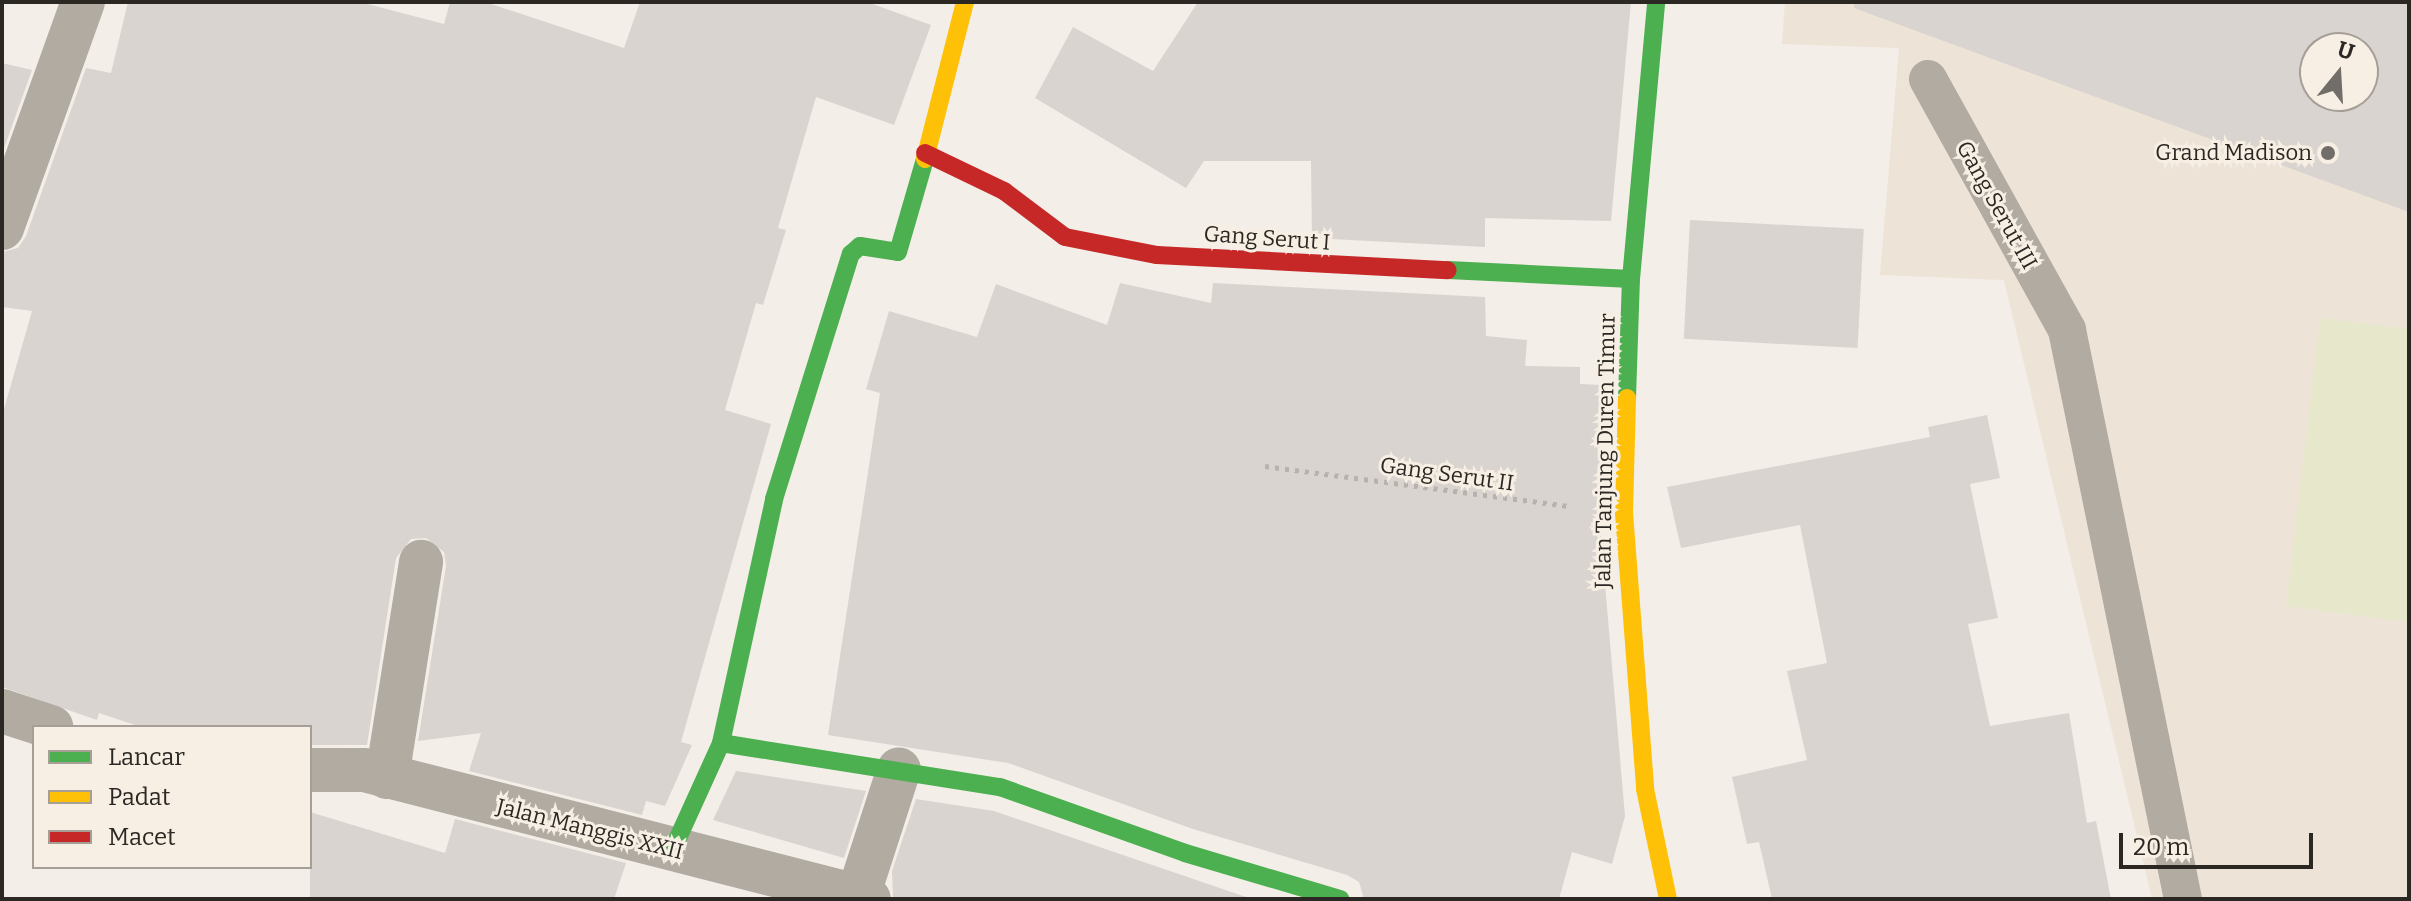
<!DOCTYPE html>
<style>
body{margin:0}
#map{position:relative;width:2411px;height:901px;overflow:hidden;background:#f3eee8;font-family:Bitter,serif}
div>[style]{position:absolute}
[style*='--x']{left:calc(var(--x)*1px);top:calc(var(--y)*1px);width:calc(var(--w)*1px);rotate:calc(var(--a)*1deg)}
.built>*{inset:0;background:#ede3d7}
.green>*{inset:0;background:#e7e7cb}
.building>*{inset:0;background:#d9d4d0;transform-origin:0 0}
.path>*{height:5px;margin-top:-2.5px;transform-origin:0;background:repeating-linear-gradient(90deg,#b7b2ac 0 4px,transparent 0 10px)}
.lane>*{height:38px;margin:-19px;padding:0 19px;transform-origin:19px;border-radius:19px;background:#b1aba2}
.street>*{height:44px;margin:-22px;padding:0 22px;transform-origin:22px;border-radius:22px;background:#b1aba2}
.fast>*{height:18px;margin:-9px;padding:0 9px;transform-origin:9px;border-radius:9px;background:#4caf50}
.slow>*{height:18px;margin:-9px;padding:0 9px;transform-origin:9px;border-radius:9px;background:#ffc107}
.jam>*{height:18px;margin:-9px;padding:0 9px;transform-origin:9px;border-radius:9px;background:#c62828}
.dots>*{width:22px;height:22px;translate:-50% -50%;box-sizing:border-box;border:4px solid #f7efe4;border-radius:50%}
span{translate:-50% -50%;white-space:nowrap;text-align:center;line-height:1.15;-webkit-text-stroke:6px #f7efe4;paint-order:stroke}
.poi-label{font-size:22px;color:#2b2723}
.right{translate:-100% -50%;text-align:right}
.street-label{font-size:22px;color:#2b2723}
.frame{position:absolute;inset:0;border:4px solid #2b2723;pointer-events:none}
.legend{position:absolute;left:32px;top:725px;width:280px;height:144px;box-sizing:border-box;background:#f7efe4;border:2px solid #a59f97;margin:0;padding:10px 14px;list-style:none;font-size:24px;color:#2b2723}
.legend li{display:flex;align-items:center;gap:16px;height:40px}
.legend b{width:40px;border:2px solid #a59f97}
.north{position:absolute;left:2299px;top:32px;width:80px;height:80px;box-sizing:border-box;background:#f7efe4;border:2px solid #a59f97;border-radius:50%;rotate:18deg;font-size:22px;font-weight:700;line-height:32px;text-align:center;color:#2b2723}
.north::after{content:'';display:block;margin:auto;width:28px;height:36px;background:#716d68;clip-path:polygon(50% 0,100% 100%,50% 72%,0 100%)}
.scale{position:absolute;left:2119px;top:833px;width:194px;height:36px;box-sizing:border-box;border:4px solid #2b2723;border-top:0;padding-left:10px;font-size:24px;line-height:28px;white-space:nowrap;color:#2b2723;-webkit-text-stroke:6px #f7efe4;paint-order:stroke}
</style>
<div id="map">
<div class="built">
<div style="clip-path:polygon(evenodd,1785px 2px,2409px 2px,2409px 899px,2152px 899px,2004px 280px,1880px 275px,1899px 48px,1782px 44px,1785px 2px,2315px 48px,2363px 48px,2363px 96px,2315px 96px,2315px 48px)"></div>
</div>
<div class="green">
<div style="clip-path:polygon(2320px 318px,2409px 329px,2409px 622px,2286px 606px)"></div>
</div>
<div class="building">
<div style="clip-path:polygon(128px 2px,360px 2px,444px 24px,450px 2px,485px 2px,624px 48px,640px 2px,867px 2px,931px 25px,894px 125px,816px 97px,778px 228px,786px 230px,763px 305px,756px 303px,725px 410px,771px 424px,681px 742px,692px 745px,665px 806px,646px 801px,642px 815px,469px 771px,481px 733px,418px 741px,446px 566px,444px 552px,426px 538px,411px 539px,396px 558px,367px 745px,310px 745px,310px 727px,141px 727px,99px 713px,97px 720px,2px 687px,2px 416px,32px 311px,2px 307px,2px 252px,18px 248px,26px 236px,86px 68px,111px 73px)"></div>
<div style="clip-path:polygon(1198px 2px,1631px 2px,1611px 221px,1485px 218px,1485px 247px,1312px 238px,1311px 161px,1204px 161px,1186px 188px,1035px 98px,1073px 27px,1153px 71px)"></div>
<div style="clip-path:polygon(evenodd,1855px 2px,2409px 2px,2409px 212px,1854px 8px,1855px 2px,2315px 48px,2363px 48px,2363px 96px,2315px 96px,2315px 48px)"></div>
<div style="clip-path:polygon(2px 63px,32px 70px,2px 154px)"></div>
<div style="left:1690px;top:220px;width:174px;height:119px;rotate:3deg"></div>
<div style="clip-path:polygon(1120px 283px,1211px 303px,1213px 283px,1485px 297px,1486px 336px,1527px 340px,1525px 366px,1580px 367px,1580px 384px,1603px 385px,1599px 515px,1625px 816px,1612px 864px,1572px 852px,1559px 899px,1364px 899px,1359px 882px,1347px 875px,1193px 829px,1008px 763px,828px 735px,880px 393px,866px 389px,889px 311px,977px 337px,996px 284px,1107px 325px)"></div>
<div style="clip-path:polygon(1987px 415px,2000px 478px,1970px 484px,1998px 618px,1968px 624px,1990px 726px,2069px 713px,2087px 823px,2096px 821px,2111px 899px,1772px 899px,1759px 842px,1747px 844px,1732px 777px,1807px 760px,1787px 671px,1827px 663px,1800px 525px,1681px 548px,1667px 487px,1930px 437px,1928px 427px)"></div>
<div style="clip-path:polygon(736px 771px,866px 791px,844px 858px,713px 820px)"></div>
<div style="clip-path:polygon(916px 799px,994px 811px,1252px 899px,893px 899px,892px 871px)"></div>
<div style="clip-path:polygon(310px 812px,445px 853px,455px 819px,626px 863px,614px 899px,310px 899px)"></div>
</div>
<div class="path">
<div style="--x:1265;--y:466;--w:306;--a:7.5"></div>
</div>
<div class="lane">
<div style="--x:1928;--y:79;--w:287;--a:61"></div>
<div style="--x:2067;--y:330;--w:581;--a:78.48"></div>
</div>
<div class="street">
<div style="--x:2;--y:228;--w:240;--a:-70.3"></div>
<div style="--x:2;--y:711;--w:52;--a:18.1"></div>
<div style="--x:310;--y:770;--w:54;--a:0"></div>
<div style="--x:364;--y:770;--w:521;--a:14.33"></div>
<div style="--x:387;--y:777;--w:218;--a:-81"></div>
<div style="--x:858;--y:896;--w:133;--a:-72.1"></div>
</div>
<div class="fast">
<div style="--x:1448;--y:270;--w:183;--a:2.8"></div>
<div style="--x:1627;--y:398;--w:119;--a:-88.1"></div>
<div style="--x:1631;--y:279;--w:278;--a:-84.8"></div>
<div style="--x:721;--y:743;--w:282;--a:9"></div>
<div style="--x:1000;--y:787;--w:196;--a:19.6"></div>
<div style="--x:1185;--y:853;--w:162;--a:16.5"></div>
<div style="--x:673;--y:849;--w:116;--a:-65.6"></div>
<div style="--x:721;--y:743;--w:250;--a:-77.7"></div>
<div style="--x:774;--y:499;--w:257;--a:-72.6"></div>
<div style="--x:851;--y:254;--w:12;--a:-42"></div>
<div style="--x:860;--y:246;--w:38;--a:9"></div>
<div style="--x:898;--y:252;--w:97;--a:-73.8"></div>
</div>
<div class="slow">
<div style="--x:925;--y:159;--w:162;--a:-75.7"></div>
<div style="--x:1627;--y:398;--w:115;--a:91.5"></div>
<div style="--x:1624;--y:513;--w:277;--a:85.6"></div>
<div style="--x:1645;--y:789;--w:112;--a:78.2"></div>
</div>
<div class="jam">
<div style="--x:925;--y:153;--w:88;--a:25.7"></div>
<div style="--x:1004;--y:191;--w:76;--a:37"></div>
<div style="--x:1065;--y:237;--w:94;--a:11.1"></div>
<div style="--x:1157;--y:255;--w:291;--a:3"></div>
</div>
<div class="dots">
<div style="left:2328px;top:153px;background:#716d68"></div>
</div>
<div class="poi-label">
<span class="right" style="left:2312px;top:153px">Grand Madison</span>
</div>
<div class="street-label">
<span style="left:1997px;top:205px;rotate:61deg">Gang Serut III</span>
<span style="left:1267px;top:238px;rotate:4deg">Gang Serut I</span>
<span style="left:1605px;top:451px;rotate:-89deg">Jalan Tanjung Duren Timur</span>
<span style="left:1447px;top:474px;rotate:8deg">Gang Serut II</span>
<span style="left:590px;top:829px;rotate:14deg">Jalan Manggis XXII</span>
</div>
<div class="frame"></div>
<ul class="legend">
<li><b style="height:10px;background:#4caf50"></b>Lancar</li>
<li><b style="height:10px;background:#ffc107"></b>Padat</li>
<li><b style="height:10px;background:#c62828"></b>Macet</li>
</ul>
<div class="north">U</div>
<div class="scale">20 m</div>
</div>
